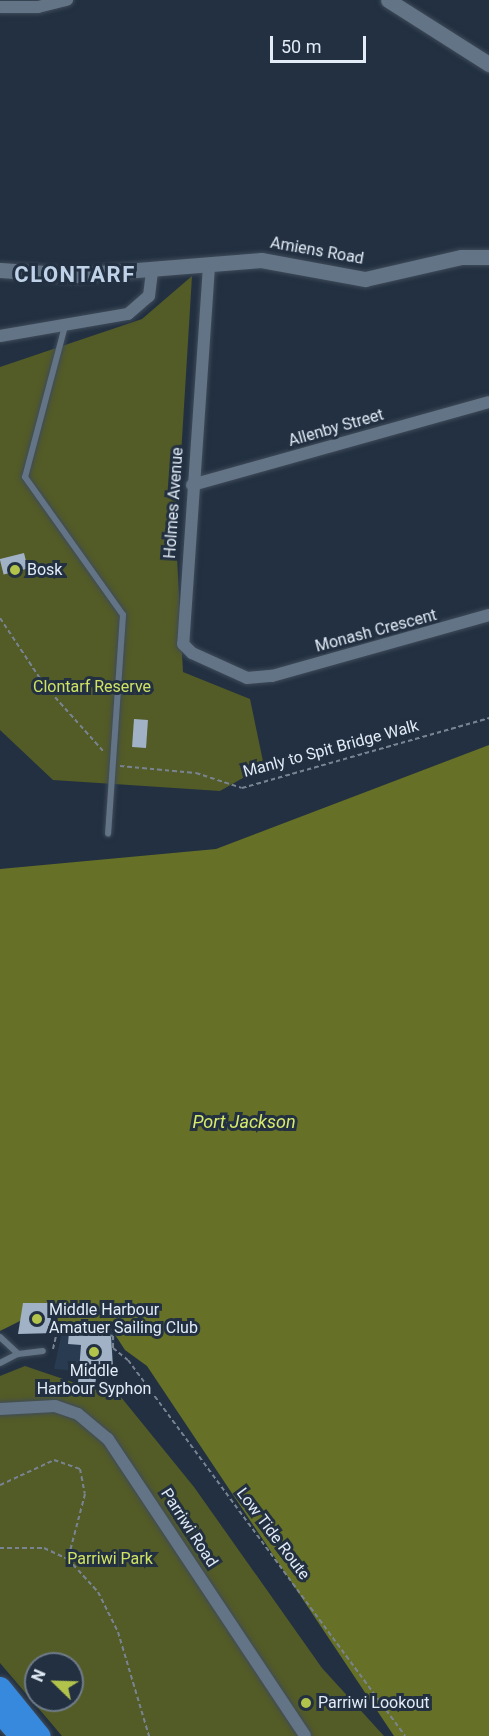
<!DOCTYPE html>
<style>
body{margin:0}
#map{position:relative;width:489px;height:1736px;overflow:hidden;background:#223041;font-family:Roboto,sans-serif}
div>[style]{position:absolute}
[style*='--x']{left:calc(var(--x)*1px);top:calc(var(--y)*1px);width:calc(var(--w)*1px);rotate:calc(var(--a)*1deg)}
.built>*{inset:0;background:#293b50}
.green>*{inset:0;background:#535b27}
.water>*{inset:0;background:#667026}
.building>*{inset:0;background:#a1b2c7;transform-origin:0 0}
.path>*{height:2px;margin-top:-1px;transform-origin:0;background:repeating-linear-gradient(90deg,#798493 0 4.5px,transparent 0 7.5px)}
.roads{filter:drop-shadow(0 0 2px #3f4b59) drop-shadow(0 0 2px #3f4b59)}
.service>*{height:6px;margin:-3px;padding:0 3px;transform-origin:3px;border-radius:3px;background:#647487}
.minor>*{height:12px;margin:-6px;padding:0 6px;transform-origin:6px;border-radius:6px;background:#647487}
.tertiary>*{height:15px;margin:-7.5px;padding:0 7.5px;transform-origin:7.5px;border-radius:7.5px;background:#647487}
.trunk>*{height:21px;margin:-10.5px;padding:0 10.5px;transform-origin:10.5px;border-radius:10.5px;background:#3789de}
.dots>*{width:16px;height:16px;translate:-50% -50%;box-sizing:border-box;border:3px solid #223041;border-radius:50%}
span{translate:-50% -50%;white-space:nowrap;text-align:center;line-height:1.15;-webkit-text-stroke:6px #223041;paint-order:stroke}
.street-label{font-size:16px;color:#e2ebf6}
.poi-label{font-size:16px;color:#e2ebf6}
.left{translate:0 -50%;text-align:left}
.park-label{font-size:16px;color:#d0e263}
.water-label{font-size:18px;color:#d8ea6b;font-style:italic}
.district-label{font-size:22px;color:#c0d2e8;font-weight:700;letter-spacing:1.5px}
.north{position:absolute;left:24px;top:1652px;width:60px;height:60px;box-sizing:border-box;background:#223041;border:2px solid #6f7b89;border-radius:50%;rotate:293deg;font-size:16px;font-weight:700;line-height:24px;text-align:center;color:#e2ebf6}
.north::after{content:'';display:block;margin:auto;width:21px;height:27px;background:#b2c34c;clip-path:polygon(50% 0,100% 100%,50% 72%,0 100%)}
.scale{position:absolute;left:270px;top:36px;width:96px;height:27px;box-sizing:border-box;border:3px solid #e2ebf6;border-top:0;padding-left:8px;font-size:18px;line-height:21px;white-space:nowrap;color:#e2ebf6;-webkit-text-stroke:4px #223041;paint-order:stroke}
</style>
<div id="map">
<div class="built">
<div style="clip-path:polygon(84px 1322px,99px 1323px,99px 1330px,110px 1327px,115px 1337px,112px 1374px,97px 1373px,95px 1385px,78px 1384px,79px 1371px,54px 1369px,63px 1327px,83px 1328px)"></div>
</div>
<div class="green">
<div style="clip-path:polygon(192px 276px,176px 537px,183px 672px,250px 699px,264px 766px,220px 791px,53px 780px,0 730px,0 367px,142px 319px)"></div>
<div style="clip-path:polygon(evenodd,25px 1366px,78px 1384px,112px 1386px,194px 1487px,322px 1668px,384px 1736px,62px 1736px,0 1663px,0 1376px,25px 1366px,36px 1664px,72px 1664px,72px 1700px,36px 1700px,36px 1664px)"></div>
</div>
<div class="water">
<div style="clip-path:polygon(489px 745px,489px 1736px,394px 1736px,147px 1366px,125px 1350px,110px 1327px,106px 1331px,99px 1330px,98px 1323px,84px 1322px,83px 1329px,55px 1320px,50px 1324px,50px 1303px,24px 1303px,24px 1319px,0 1331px,0 869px,216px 849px)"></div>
</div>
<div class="building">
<div style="left:24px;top:553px;width:16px;height:25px;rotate:76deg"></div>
<div style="left:134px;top:719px;width:14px;height:28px;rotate:4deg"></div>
<div style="clip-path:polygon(23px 1303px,50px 1303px,56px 1333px,18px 1334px)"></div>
<div style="clip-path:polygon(69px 1332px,111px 1336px,113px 1368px,97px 1371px,95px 1385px,78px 1384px,81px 1345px,68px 1344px)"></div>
</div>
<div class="path">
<div style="--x:0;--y:618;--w:82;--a:56.5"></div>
<div style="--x:45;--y:686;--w:89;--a:48.2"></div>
<div style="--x:120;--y:766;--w:76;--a:5.3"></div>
<div style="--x:196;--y:773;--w:48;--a:18.1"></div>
<div style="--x:242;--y:788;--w:257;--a:-15.8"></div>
<div style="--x:53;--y:1349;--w:26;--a:-77"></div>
<div style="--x:59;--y:1324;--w:55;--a:12.5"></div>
<div style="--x:113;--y:1336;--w:12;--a:90"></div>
<div style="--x:113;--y:1348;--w:19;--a:39"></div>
<div style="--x:128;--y:1360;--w:467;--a:53.6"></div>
<div style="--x:0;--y:1485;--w:60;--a:-24.8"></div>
<div style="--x:54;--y:1460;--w:28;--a:19"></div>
<div style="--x:80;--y:1469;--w:25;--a:79"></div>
<div style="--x:85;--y:1494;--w:67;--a:104.7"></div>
<div style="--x:0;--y:1548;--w:44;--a:0"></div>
<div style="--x:44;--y:1548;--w:26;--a:25"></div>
<div style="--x:68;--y:1559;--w:45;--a:47.7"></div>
<div style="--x:98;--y:1592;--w:45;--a:63.4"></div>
<div style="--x:118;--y:1632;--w:109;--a:73.4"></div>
</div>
<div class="roads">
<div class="service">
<div style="--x:65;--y:326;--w:156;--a:104.8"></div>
<div style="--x:25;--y:477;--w:169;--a:54.6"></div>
<div style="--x:123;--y:615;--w:219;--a:93.9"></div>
<div style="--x:0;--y:1337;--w:25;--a:43"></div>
<div style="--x:0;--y:1363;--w:20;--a:-27"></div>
<div style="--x:18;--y:1354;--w:25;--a:-7"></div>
</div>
<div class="minor">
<div style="--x:0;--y:7;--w:38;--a:0"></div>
<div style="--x:38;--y:7;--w:30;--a:-14"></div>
<div style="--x:209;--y:266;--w:379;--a:93.9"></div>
<div style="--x:183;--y:644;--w:13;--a:45"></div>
<div style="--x:192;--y:653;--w:60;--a:24.4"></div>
<div style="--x:247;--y:678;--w:25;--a:-5"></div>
<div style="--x:272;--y:676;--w:225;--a:-15.7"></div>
<div style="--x:0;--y:336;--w:130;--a:-9.8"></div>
<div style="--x:128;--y:314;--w:28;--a:-41"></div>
<div style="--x:149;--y:296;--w:25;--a:-83"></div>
<div style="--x:192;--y:485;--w:308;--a:-15.6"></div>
<div style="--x:0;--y:1409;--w:55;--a:-3.1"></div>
<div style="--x:55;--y:1406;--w:24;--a:19"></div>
<div style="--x:78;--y:1414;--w:39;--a:40"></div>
<div style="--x:108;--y:1439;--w:356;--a:56.4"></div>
</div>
<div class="tertiary">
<div style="--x:388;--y:0;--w:120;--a:32.4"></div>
<div style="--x:0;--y:270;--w:75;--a:3.8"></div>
<div style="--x:75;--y:275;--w:187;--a:-4.6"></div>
<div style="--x:261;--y:260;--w:106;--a:10.4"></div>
<div style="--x:365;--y:279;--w:98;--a:-12.9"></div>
<div style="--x:461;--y:257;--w:28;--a:0"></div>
</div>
<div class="trunk">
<div style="--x:0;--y:1687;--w:63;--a:50.8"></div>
<div style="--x:0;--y:1713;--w:30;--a:49"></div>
</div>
</div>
<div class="dots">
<div style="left:15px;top:570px;background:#b2c34c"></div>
<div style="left:37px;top:1319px;background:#b2c34c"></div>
<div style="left:94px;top:1352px;background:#b2c34c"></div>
<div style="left:306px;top:1703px;background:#b2c34c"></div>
</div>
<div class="street-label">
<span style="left:317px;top:251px;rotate:10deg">Amiens Road</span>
<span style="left:336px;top:428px;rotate:-16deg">Allenby Street</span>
<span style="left:174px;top:503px;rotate:-86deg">Holmes Avenue</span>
<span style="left:376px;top:631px;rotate:-15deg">Monash Crescent</span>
<span style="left:331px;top:749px;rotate:-15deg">Manly to Spit Bridge Walk</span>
<span style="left:189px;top:1528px;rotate:57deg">Parriwi Road</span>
<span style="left:273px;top:1534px;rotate:53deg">Low Tide Route</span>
</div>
<div class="poi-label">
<span class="left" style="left:27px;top:570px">Bosk</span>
<span class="left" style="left:49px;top:1319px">Middle Harbour<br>Amatuer Sailing Club</span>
<span style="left:94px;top:1380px">Middle<br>Harbour Syphon</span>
<span class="left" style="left:318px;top:1703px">Parriwi Lookout</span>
</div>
<div class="park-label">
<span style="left:92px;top:687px">Clontarf Reserve</span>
<span style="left:110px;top:1559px">Parriwi Park</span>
</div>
<div class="water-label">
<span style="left:244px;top:1122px">Port Jackson</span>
</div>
<div class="district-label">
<span style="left:75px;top:275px">CLONTARF</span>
</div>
<div class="north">N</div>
<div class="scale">50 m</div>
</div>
